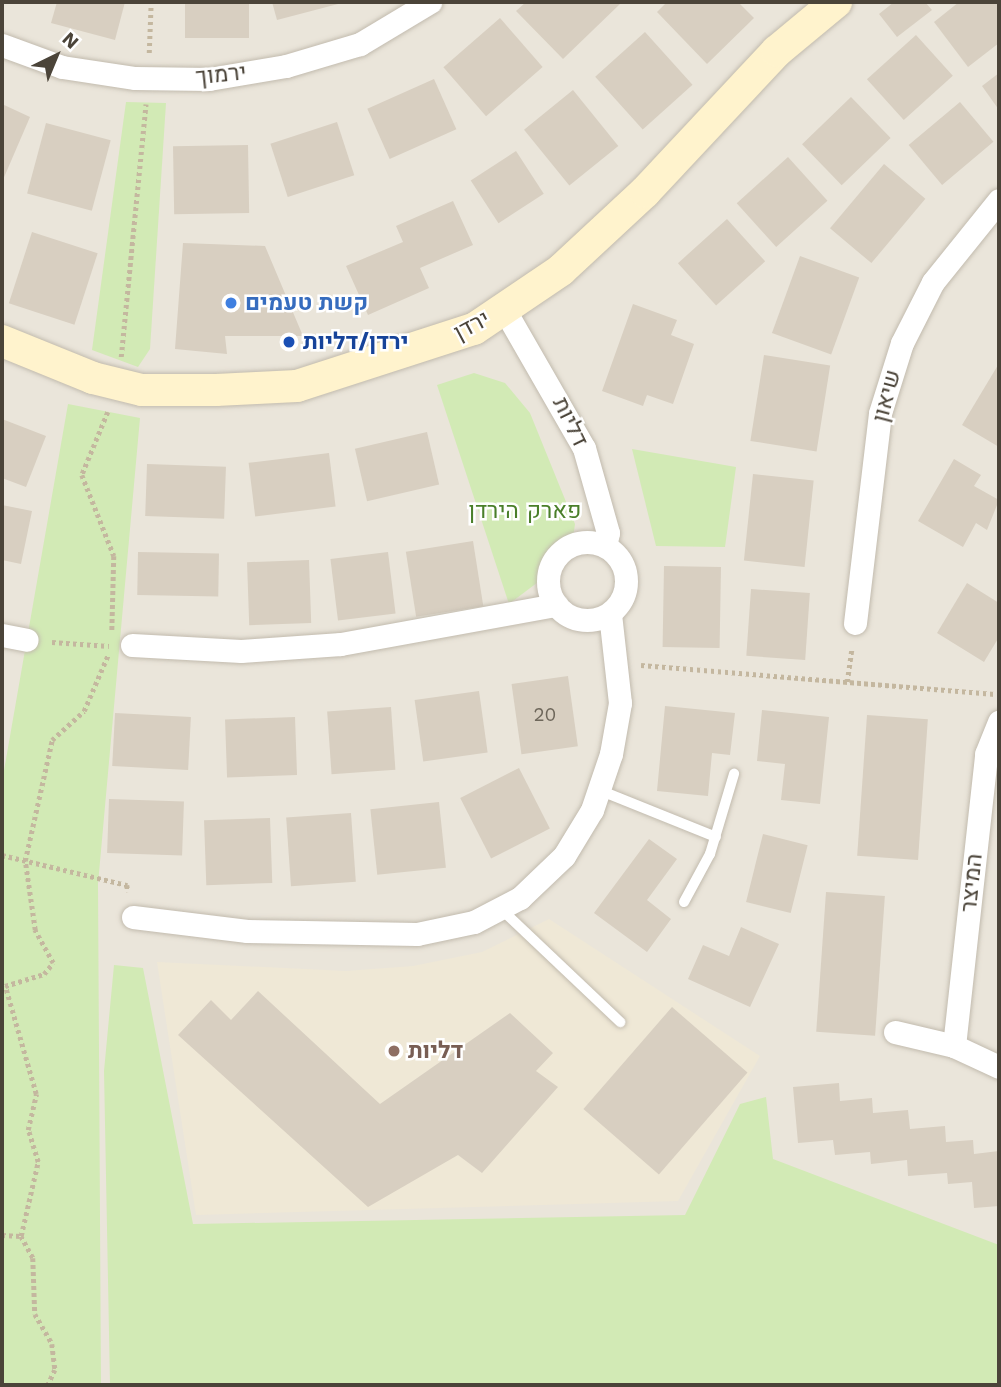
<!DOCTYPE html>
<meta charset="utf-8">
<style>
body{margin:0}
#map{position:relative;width:1001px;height:1387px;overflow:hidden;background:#f6f3ec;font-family:"Work Sans",Heebo,sans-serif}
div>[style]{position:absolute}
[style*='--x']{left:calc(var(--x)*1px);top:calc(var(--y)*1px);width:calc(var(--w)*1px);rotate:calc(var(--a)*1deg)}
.residential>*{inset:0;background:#eae5da;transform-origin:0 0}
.education>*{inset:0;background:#efe8d6}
.green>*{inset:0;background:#d2eab5}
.building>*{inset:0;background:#d8cfc1;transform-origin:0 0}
.path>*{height:4.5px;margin-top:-2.25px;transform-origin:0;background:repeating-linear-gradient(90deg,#c4b79f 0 3.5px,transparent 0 7px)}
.roads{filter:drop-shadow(0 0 2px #c2bbae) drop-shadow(0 0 2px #c2bbae)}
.lane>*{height:10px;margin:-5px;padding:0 5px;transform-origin:5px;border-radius:5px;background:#fff}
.street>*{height:23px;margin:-11.5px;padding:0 11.5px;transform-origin:11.5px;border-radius:11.5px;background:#fff}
.street>.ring{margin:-11.5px;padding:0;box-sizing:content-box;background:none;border:23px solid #fff;border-radius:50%}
.secondary>*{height:32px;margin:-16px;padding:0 16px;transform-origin:16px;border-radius:16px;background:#fff3cd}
.dots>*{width:19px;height:19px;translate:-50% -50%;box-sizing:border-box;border:4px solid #fff;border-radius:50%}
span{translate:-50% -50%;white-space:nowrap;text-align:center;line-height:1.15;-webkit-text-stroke:5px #fff;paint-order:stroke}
.number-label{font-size:19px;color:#6e675b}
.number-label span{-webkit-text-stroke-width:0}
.street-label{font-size:23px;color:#4b4439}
.shop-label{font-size:23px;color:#366cbe;font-weight:700}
.left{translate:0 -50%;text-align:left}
.transit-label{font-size:23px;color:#164399;font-weight:700}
.park-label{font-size:23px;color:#4a7f2a}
.education-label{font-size:23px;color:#785e54;font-weight:700}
.frame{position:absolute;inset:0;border:4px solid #4b4439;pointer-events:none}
.north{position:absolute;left:21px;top:21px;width:70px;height:70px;-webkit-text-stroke:5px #fff;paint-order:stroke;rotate:43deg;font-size:19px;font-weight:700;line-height:28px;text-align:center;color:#4b4439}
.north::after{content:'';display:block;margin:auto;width:24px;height:32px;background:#4b4439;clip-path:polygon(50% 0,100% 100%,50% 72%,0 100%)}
</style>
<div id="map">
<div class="residential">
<div style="left:2px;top:2px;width:997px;height:1383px"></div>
</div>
<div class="education">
<div style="clip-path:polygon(549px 919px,760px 1056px,678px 1201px,196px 1215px,157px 962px,346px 971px,413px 966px,482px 952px)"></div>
</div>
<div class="green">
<div style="clip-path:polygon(126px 102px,166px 103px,150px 349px,138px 367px,92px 350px)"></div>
<div style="clip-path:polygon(474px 373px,505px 383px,530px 413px,575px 524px,572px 545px,550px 573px,509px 604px,437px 385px)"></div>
<div style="clip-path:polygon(68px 404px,140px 418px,98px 884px,101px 1385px,2px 1385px,2px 782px)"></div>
<div style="clip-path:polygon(632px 449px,736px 467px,725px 547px,656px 546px)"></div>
<div style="clip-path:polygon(114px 965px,143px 968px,193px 1224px,685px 1215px,740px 1104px,766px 1097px,773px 1159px,999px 1245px,999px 1385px,110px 1385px,104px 1071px)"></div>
</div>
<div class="building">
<div style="clip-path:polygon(57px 2px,125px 2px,115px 40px,51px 23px)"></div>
<div style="left:185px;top:2px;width:64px;height:36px"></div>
<div style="clip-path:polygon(272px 2px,337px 2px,338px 4px,277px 20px)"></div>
<div style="clip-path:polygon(526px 2px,617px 2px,620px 4px,563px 59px,516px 11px)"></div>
<div style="clip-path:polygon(667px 2px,738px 2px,754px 18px,707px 64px,657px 12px)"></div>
<div style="clip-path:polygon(894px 2px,925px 2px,932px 10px,897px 37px,879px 14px)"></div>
<div style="clip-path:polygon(959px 2px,999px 2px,999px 43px,968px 67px,934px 22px)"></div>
<div style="left:500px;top:18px;width:65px;height:75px;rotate:49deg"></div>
<div style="left:645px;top:32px;width:71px;height:67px;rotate:48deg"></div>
<div style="left:916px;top:35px;width:55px;height:66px;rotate:48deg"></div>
<div style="clip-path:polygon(999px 73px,999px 110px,982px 86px)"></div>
<div style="left:434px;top:79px;width:55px;height:73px;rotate:66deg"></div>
<div style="left:573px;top:90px;width:72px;height:63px;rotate:51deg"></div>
<div style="left:851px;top:97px;width:57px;height:68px;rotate:46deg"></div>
<div style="left:960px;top:102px;width:52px;height:67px;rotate:50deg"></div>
<div style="clip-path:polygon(2px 104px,30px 117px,2px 182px)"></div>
<div style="left:337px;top:122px;width:56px;height:70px;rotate:72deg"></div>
<div style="left:46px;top:123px;width:67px;height:73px;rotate:15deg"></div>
<div style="left:248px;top:145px;width:68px;height:75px;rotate:89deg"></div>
<div style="left:516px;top:151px;width:51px;height:54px;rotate:57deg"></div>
<div style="left:788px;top:157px;width:59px;height:69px;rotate:48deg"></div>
<div style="left:884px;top:164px;width:54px;height:84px;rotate:40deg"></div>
<div style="clip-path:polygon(453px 201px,473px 245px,420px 268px,429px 288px,368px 315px,346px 266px,403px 242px,396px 226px)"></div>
<div style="left:727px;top:219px;width:57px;height:66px;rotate:48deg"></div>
<div style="left:32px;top:232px;width:69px;height:75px;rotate:18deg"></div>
<div style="clip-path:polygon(183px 243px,265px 246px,303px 336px,225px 336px,227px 354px,175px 349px)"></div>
<div style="left:800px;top:256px;width:63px;height:82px;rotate:20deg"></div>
<div style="clip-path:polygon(633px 304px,677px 320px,671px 335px,694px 344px,673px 404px,647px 395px,643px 406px,602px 391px)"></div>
<div style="left:764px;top:355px;width:67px;height:87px;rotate:9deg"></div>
<div style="clip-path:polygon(998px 365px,999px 366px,999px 447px,962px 425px)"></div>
<div style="clip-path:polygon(2px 419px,46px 436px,26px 487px,2px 478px)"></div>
<div style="left:427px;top:432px;width:54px;height:74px;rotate:77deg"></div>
<div style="left:329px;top:453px;width:54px;height:81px;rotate:83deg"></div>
<div style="clip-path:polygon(954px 459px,981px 475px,974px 486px,999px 500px,987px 530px,976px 523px,963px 547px,918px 521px)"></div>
<div style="left:147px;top:464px;width:79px;height:52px;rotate:2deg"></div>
<div style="left:753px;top:474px;width:61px;height:87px;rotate:6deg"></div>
<div style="clip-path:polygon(2px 505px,32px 511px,21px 564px,2px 560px)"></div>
<div style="left:473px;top:541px;width:66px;height:68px;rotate:81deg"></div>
<div style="left:138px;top:552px;width:81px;height:43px;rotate:1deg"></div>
<div style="left:388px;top:552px;width:62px;height:58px;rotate:83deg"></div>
<div style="left:309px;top:560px;width:63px;height:62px;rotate:88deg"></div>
<div style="left:664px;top:566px;width:57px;height:81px;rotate:1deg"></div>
<div style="clip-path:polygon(967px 583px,999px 603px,999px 637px,984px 662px,937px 633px)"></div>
<div style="left:751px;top:589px;width:59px;height:67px;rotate:4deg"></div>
<div style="left:568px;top:676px;width:71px;height:57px;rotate:82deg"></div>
<div style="left:479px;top:691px;width:62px;height:65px;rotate:82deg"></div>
<div style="clip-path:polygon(665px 706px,735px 713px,730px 755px,712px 753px,708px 796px,657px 791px)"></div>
<div style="left:391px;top:707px;width:63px;height:64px;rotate:86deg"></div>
<div style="clip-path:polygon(762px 710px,829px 717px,820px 804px,781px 800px,785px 764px,757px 761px)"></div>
<div style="left:115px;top:713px;width:76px;height:53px;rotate:3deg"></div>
<div style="left:867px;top:715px;width:61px;height:141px;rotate:4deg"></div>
<div style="left:295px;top:717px;width:58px;height:70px;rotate:88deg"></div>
<div style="left:519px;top:768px;width:68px;height:66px;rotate:63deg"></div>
<div style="left:109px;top:799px;width:75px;height:54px;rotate:2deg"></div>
<div style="left:439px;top:802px;width:66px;height:69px;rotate:84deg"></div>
<div style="left:351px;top:813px;width:69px;height:65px;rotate:86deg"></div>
<div style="left:270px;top:818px;width:65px;height:66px;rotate:88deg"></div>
<div style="left:763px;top:834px;width:46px;height:70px;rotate:14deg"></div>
<div style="clip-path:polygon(649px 839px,677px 859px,647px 900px,671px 919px,647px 952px,594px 913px)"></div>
<div style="left:826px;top:892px;width:59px;height:140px;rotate:4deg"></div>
<div style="clip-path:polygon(741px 927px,779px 944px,750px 1007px,688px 979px,703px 945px,729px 956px)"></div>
<div style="clip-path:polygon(258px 991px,380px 1104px,510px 1013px,553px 1053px,536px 1071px,558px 1087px,482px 1173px,458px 1155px,368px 1207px,178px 1035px,211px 1000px,231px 1020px)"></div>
<div style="left:672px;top:1007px;width:100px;height:135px;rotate:41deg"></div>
<div style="clip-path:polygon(839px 1083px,840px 1101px,872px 1098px,873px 1113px,908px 1110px,910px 1129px,945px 1126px,946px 1142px,973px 1140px,974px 1154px,999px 1151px,999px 1206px,974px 1208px,972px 1182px,948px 1184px,947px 1173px,908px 1176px,907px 1160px,871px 1164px,870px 1152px,835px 1155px,833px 1140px,798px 1143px,793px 1087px)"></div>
</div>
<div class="path">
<div style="--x:149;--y:53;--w:51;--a:-87.8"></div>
<div style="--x:121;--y:357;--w:254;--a:-84.4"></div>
<div style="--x:108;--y:412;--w:68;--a:112.4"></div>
<div style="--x:82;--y:475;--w:87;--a:68.4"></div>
<div style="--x:114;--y:556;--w:74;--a:91.5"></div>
<div style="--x:52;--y:642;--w:57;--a:4"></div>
<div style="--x:641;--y:665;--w:355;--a:4.7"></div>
<div style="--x:847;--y:682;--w:34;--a:-82"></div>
<div style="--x:2;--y:855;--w:129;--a:13.5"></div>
<div style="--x:127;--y:885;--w:7;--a:82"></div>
<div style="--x:2;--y:1235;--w:19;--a:3"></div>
<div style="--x:21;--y:1236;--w:76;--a:-77.1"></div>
<div style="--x:38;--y:1162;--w:34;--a:-107"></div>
<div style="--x:28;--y:1130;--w:37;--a:-77"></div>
<div style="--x:36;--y:1094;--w:112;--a:-106"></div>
<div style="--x:5;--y:986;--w:41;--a:-17.1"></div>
<div style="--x:44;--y:974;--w:14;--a:-51"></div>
<div style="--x:53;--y:963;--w:38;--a:-119"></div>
<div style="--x:35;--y:930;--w:70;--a:-98.2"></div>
<div style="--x:25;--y:861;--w:124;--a:-77.4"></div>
<div style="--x:52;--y:740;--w:43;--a:-42.2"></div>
<div style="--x:84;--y:711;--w:61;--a:-66.8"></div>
<div style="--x:21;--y:1236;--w:25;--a:61"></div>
<div style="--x:33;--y:1258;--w:56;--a:88"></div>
<div style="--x:35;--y:1314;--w:34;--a:60"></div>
<div style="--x:52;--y:1344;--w:26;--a:83"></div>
<div style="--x:55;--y:1370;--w:17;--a:115"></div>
</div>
<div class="roads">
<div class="lane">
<div style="--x:599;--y:790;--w:126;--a:21.9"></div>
<div style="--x:684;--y:902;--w:55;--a:-61.6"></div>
<div style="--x:710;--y:854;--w:84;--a:-73.3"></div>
<div style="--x:500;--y:908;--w:166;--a:43.5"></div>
</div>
<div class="street">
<div style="--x:2;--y:45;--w:64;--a:20.1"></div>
<div style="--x:62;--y:67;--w:74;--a:8.6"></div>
<div style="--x:135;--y:78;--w:74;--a:0.8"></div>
<div style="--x:209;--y:79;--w:78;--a:-9.6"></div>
<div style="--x:286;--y:66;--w:77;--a:-16.6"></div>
<div style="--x:360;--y:44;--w:82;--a:-31"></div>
<div style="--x:504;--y:309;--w:160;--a:60.1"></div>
<div style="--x:584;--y:448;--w:88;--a:74.2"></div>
<div style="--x:608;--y:533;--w:13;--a:103"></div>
<div class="ring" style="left:548px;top:542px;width:55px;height:55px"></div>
<div style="--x:855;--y:623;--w:211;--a:-83.2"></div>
<div style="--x:880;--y:413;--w:73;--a:-72.6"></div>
<div style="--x:902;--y:343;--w:68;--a:-63.1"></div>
<div style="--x:933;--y:282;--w:105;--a:-51.2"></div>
<div style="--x:2;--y:635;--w:25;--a:11"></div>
<div style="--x:132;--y:645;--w:109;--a:3.2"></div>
<div style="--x:241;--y:651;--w:100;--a:-4"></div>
<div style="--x:341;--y:644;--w:219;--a:-10.3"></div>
<div style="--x:133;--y:917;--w:115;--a:7"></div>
<div style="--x:247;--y:931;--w:170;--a:1"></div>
<div style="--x:417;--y:934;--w:58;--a:-11.9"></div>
<div style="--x:474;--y:922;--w:52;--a:-27.6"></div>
<div style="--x:520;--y:898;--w:61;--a:-43.7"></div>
<div style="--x:564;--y:856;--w:54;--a:-58.7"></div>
<div style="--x:592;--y:810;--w:59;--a:-71.3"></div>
<div style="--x:611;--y:754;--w:52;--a:-80"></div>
<div style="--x:620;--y:703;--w:90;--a:-96.4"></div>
<div style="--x:895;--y:1032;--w:61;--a:13.3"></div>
<div style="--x:954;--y:1046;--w:50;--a:25"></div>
<div style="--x:954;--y:1046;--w:294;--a:-83.7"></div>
<div style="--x:986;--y:754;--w:35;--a:-68"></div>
</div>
<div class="secondary">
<div style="--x:2;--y:341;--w:98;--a:22.1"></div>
<div style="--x:93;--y:378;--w:50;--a:13.8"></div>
<div style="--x:142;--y:390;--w:74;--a:0"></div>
<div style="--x:216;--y:390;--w:81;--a:-2.8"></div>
<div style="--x:297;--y:386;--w:186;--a:-17.9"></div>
<div style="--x:474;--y:329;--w:105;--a:-34.1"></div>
<div style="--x:561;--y:270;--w:115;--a:-42.9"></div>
<div style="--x:645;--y:192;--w:193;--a:-46.9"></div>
<div style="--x:777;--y:51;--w:77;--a:-39.7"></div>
</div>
</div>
<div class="dots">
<div style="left:231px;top:303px;background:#3f7fe0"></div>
<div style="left:289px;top:342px;background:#1a4fb4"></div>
<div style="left:394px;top:1051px;background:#8d6e63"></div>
</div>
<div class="number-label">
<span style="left:545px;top:715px">20</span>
</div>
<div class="street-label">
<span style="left:221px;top:75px;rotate:-6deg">ירמוך</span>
<span style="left:472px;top:326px;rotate:-28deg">ירדן</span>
<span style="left:887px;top:396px;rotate:-75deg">שיאון</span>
<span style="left:570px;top:422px;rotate:64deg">דליות</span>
<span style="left:972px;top:883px;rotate:-84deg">המיצר</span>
</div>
<div class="shop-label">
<span class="left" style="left:245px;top:303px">קשת טעמים</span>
</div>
<div class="transit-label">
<span class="left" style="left:303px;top:342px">ירדן/דליות</span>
</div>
<div class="park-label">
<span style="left:525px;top:511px">פארק הירדן</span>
</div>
<div class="education-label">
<span class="left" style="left:408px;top:1051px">דליות</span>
</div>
<div class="frame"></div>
<div class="north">N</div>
</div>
